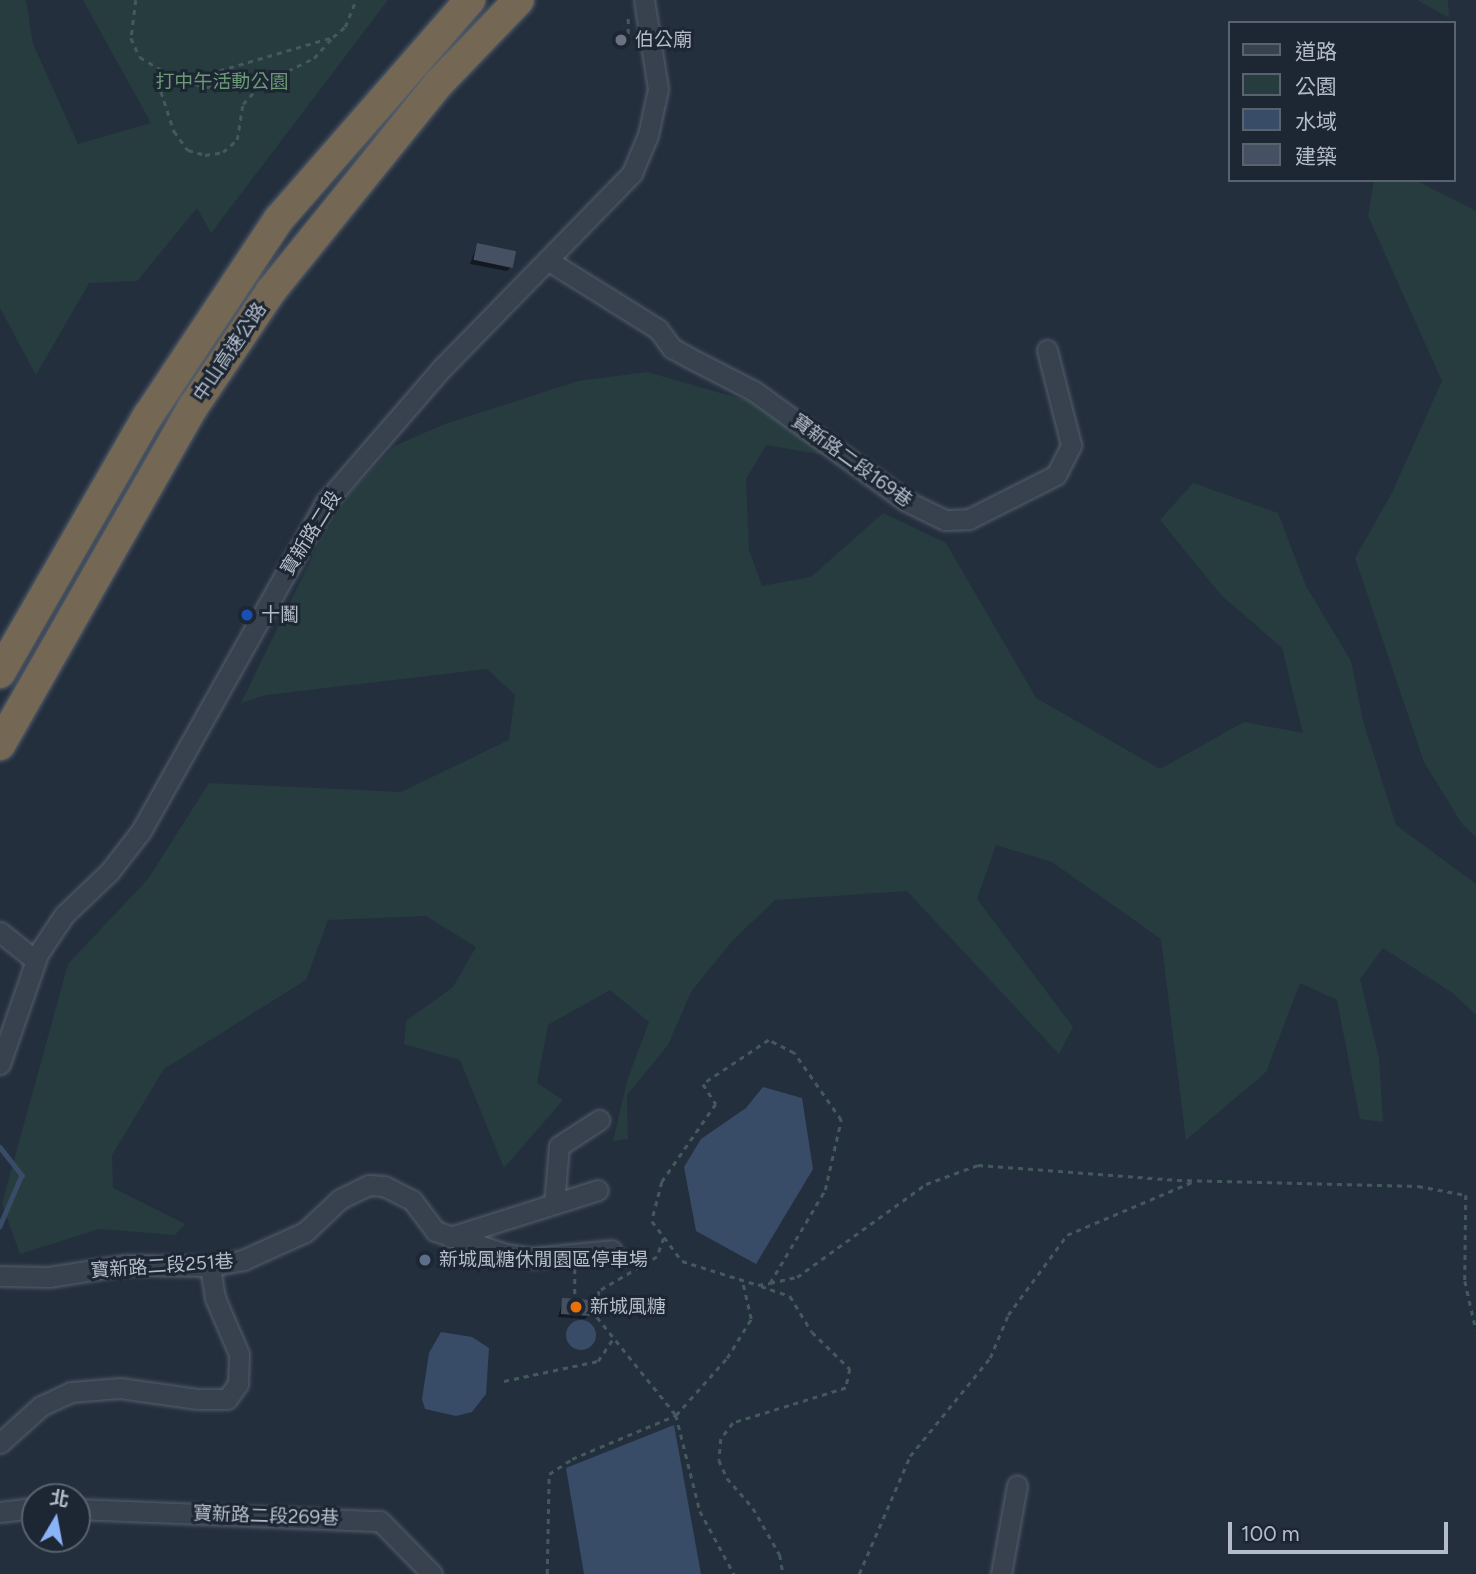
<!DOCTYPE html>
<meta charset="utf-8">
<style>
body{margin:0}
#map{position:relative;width:1476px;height:1574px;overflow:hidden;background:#242f3e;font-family:Figtree,"Noto Sans TC",sans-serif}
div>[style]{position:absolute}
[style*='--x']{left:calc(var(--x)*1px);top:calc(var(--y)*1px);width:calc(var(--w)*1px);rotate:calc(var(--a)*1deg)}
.green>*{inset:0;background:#263c3f}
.water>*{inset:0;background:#394c67}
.round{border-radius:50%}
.shadow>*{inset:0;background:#0007}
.stream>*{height:4.5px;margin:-2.25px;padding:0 2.25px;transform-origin:2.25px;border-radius:2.25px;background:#394c67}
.building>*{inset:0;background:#455162;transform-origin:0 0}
.path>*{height:2.5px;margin-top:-1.25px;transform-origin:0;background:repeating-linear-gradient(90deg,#44595c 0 5px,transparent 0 10px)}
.roads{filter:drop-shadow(0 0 2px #565f6c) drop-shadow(0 0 2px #565f6c)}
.minor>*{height:19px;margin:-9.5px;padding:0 9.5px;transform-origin:9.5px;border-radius:9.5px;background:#38414e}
.highway>*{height:30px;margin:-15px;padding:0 15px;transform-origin:15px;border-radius:15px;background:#746855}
.dots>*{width:19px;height:19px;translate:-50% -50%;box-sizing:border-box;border:4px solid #1d2633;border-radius:50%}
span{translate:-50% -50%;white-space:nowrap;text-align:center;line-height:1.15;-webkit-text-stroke:6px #1d2633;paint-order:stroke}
.poi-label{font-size:19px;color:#b4bcc9}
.left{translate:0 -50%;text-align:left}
.park-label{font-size:19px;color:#6b9a76}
.street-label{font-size:19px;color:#b4bcc9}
.legend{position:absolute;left:1228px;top:21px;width:228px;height:161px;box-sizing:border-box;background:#1d2633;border:2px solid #59626f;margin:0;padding:9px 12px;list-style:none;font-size:21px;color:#b4bcc9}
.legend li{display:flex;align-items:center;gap:14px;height:35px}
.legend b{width:35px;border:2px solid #59626f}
.north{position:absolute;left:21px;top:1483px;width:70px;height:70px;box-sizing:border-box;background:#1d2633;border:2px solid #59626f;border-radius:50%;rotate:10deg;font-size:19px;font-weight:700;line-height:28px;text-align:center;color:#b4bcc9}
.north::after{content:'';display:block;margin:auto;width:24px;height:32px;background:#8ab4f8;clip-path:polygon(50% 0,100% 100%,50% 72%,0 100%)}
.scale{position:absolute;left:1228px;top:1522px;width:220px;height:32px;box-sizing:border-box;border:4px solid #b4bcc9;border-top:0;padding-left:9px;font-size:21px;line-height:24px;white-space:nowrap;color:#b4bcc9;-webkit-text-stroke:5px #1d2633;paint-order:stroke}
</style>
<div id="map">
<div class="green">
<div style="clip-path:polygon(0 0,26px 0,33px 44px,78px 144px,151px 123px,83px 0,388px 0,211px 233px,197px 208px,137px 281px,89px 283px,36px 375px,0 308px)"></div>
<div style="clip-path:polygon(1417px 0,1448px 0,1449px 18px)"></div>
<div style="clip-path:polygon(1374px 180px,1415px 180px,1476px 211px,1476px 837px,1462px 824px,1424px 762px,1355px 558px,1392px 493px,1442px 381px,1368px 216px)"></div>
<div style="clip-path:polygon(647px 372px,767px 406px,846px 459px,766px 445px,746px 479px,749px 550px,762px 586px,811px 577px,883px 513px,946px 543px,1036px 698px,1160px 769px,1244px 722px,1303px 733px,1282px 648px,1221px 595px,1160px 520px,1193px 483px,1278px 513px,1306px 586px,1351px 661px,1363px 721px,1396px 825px,1476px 884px,1476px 1015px,1454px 994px,1383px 948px,1360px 979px,1379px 1058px,1383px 1122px,1360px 1119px,1337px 1000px,1300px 983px,1266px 1072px,1186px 1140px,1161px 939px,1052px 862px,996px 845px,977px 899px,1073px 1027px,1059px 1054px,907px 891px,775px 900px,732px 941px,691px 992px,668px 1045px,627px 1095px,628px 1139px,613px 1141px,627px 1081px,649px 1022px,610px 990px,548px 1025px,537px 1083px,563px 1100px,504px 1168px,460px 1060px,404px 1044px,406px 1021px,453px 987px,476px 947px,426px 916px,328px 920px,306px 980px,164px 1069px,112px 1155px,113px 1188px,185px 1224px,175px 1235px,99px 1229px,20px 1254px,2px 1204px,68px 964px,148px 879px,209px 783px,401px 792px,509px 740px,515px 695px,487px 669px,266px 695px,241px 703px,336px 508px,394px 446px,445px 424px,578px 381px)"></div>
</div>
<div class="water">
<div style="clip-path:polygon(763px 1087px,802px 1098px,813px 1169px,756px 1264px,696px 1231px,684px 1167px,701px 1139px,746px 1108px)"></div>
<div class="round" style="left:566px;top:1320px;width:30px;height:30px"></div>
<div style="clip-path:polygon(441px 1332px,472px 1337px,489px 1348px,486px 1394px,472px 1412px,456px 1416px,425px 1409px,422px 1399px,429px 1353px)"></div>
<div style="clip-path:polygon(674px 1425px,701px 1574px,584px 1574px,566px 1468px)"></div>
</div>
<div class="shadow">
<div style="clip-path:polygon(477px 245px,511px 267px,507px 271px,470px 264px)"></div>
<div style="clip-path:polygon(563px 1300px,589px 1315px,585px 1319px,558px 1317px)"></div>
</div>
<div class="stream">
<div style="--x:0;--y:1147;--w:36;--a:52"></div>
<div style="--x:22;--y:1175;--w:56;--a:113.3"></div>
</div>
<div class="building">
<div style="left:614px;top:34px;width:14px;height:12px"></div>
<div style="left:477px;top:243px;width:40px;height:17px;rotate:12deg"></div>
<div style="left:562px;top:1298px;width:29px;height:16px;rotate:4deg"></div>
</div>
<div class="path">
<div style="--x:136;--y:0;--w:38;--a:97"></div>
<div style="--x:131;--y:38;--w:21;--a:65"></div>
<div style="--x:140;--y:57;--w:48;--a:31.4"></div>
<div style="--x:181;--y:82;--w:159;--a:-16.5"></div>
<div style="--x:333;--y:37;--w:16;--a:-40"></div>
<div style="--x:345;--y:27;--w:29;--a:-68"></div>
<div style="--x:628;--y:34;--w:18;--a:-90"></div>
<div style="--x:164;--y:75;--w:9;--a:131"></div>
<div style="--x:158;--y:82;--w:52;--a:71.9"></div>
<div style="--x:174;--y:131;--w:24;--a:54"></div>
<div style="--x:188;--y:150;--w:18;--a:16"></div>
<div style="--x:205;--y:155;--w:18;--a:-9"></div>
<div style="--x:223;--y:152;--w:18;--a:-41"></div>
<div style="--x:237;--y:140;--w:36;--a:-81"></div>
<div style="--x:243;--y:104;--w:27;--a:-48"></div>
<div style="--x:185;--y:82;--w:24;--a:12"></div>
<div style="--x:208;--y:87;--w:53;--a:-3.2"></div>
<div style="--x:261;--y:84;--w:59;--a:-26.1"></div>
<div style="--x:314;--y:58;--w:28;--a:-48"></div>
<div style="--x:664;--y:1238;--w:20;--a:110"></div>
<div style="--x:657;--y:1257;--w:67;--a:149.6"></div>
<div style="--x:599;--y:1291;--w:26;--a:94"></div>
<div style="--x:597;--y:1317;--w:126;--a:51.1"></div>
<div style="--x:676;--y:1415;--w:99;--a:76"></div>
<div style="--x:700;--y:1511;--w:72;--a:61.6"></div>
<div style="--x:575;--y:1269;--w:30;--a:90"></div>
<div style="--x:770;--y:1283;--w:108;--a:-59.4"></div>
<div style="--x:825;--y:1190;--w:72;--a:-77.1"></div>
<div style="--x:841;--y:1120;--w:82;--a:-125"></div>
<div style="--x:794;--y:1053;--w:28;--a:-153"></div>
<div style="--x:769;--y:1040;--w:79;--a:146.3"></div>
<div style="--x:703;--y:1084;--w:24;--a:57"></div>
<div style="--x:716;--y:1104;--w:95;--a:124.7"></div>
<div style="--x:662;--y:1182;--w:40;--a:104.4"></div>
<div style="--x:652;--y:1221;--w:50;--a:53.1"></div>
<div style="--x:682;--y:1261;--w:80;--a:17.5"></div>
<div style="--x:758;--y:1285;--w:12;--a:-9"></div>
<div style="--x:770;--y:1283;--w:28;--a:-13"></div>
<div style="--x:797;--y:1277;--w:159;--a:-35.8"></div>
<div style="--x:926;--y:1184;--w:55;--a:-20.1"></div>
<div style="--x:978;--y:1165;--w:200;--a:4.3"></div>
<div style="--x:1177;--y:1180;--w:241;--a:1.4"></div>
<div style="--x:1418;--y:1186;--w:49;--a:10.6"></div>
<div style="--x:1466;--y:1195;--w:86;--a:90.7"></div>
<div style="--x:1465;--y:1281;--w:50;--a:77.3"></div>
<div style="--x:761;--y:1286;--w:31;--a:19"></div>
<div style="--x:790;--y:1296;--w:42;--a:58.6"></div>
<div style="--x:812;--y:1332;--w:53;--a:44.2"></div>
<div style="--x:850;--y:1369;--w:19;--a:102"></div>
<div style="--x:846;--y:1388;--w:118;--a:162.8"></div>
<div style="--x:733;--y:1423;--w:20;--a:127"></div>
<div style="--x:721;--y:1439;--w:21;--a:95"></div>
<div style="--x:719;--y:1460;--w:20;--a:66"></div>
<div style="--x:727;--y:1478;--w:40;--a:49"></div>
<div style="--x:753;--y:1508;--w:54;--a:60.1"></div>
<div style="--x:780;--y:1555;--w:19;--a:81"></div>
<div style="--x:504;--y:1381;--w:96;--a:-12"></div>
<div style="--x:598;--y:1361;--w:30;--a:-56"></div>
<div style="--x:547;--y:1574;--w:100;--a:-88.9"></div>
<div style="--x:549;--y:1474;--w:27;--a:-33"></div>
<div style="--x:572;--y:1459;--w:113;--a:-22.9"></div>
<div style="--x:676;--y:1415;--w:76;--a:-48.2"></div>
<div style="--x:727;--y:1358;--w:46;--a:-58.4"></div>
<div style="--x:751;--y:1319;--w:39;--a:-103"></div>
<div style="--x:859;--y:1574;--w:129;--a:-66.6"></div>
<div style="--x:910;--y:1456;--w:127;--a:-50.8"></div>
<div style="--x:990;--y:1358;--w:47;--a:-67.3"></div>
<div style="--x:1008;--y:1315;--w:99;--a:-53.6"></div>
<div style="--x:1067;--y:1235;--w:138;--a:-23"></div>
</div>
<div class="roads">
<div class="minor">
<div style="--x:549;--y:261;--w:128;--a:32"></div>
<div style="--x:658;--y:329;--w:24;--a:54"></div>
<div style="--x:672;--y:348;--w:18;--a:29"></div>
<div style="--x:688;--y:357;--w:74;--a:27.3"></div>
<div style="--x:754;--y:391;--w:188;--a:35.9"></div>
<div style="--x:906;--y:501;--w:43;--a:26"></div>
<div style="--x:945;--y:520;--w:24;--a:-2"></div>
<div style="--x:969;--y:519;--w:97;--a:-26.8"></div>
<div style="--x:1056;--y:475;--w:34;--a:-63"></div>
<div style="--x:1071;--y:445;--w:98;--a:-104.2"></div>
<div style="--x:0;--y:932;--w:45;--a:38.7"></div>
<div style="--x:0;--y:1064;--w:116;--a:-70.9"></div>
<div style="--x:38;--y:954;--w:47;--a:-56.3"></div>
<div style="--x:64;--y:915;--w:64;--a:-43.7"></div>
<div style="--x:110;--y:871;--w:51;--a:-52.2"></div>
<div style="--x:141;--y:831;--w:376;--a:-60.7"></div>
<div style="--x:325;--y:503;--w:177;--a:-49.1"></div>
<div style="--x:441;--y:369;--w:274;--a:-45.7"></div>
<div style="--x:632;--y:173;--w:41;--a:-67.2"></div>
<div style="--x:648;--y:135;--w:47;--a:-77.7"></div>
<div style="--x:658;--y:89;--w:90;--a:-98.9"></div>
<div style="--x:554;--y:1204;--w:58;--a:-85.1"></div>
<div style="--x:559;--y:1146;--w:48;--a:-33"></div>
<div style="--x:450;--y:1237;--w:155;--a:-17.6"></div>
<div style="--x:0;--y:1276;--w:49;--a:1.2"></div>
<div style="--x:49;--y:1277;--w:77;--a:-9"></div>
<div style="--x:125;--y:1265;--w:85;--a:0.7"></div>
<div style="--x:210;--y:1266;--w:34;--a:-10"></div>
<div style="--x:243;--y:1260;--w:68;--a:-24.3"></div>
<div style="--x:305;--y:1232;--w:48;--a:-43.3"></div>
<div style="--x:340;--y:1199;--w:32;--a:-26"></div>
<div style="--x:369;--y:1185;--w:15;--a:4"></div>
<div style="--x:384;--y:1186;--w:31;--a:27"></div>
<div style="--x:412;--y:1200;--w:39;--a:53"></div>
<div style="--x:435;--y:1231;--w:75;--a:17.9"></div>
<div style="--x:506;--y:1254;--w:25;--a:9"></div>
<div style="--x:531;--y:1258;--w:81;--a:-5.6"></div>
<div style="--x:0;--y:1443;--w:55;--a:-42.1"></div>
<div style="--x:41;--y:1406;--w:33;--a:-25"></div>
<div style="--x:71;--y:1392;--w:49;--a:-4.7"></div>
<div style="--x:120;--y:1388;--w:78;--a:8.1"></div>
<div style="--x:197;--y:1399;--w:30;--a:0"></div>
<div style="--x:227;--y:1399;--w:19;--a:-54"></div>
<div style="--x:238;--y:1384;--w:30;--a:-88"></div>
<div style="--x:239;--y:1354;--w:61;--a:-113.2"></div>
<div style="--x:215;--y:1298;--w:32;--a:-99"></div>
<div style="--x:77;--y:1509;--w:303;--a:2.3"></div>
<div style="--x:380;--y:1521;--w:74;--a:45.5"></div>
<div style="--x:0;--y:1512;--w:35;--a:-7"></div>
<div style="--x:1001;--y:1574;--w:90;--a:-79.8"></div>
</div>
<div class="highway">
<div style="--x:0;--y:673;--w:297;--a:-60.1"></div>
<div style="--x:148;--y:416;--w:237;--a:-56.4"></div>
<div style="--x:279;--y:219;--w:291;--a:-48.9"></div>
<div style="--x:0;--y:745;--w:389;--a:-60.3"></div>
<div style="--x:193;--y:407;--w:140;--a:-56.1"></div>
<div style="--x:271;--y:291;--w:267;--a:-51.1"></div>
<div style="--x:439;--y:83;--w:115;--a:-46.1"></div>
</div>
</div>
<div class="dots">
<div style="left:621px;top:40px;background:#6b7280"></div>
<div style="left:247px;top:615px;background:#1a4fb4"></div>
<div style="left:425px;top:1260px;background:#5c6f8a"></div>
<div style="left:576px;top:1307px;background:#e8710a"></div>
</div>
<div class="poi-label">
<span class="left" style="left:635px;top:40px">伯公廟</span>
<span class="left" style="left:261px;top:615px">十鬮</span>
<span class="left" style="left:439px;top:1260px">新城風糖休閒園區停車場</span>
<span class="left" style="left:590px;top:1307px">新城風糖</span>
</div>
<div class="park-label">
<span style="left:222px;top:82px">打中午活動公園</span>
</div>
<div class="street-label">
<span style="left:230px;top:352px;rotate:-56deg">中山高速公路</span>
<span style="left:852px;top:461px;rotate:36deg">寶新路二段169巷</span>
<span style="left:311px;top:533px;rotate:-58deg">寶新路二段</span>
<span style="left:162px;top:1266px;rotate:-4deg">寶新路二段251巷</span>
<span style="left:266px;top:1516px;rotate:2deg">寶新路二段269巷</span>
</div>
<ul class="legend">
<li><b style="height:9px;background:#38414e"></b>道路</li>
<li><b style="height:19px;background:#263c3f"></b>公園</li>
<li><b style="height:19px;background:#394c67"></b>水域</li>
<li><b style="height:19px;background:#455162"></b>建築</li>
</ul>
<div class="north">北</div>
<div class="scale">100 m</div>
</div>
